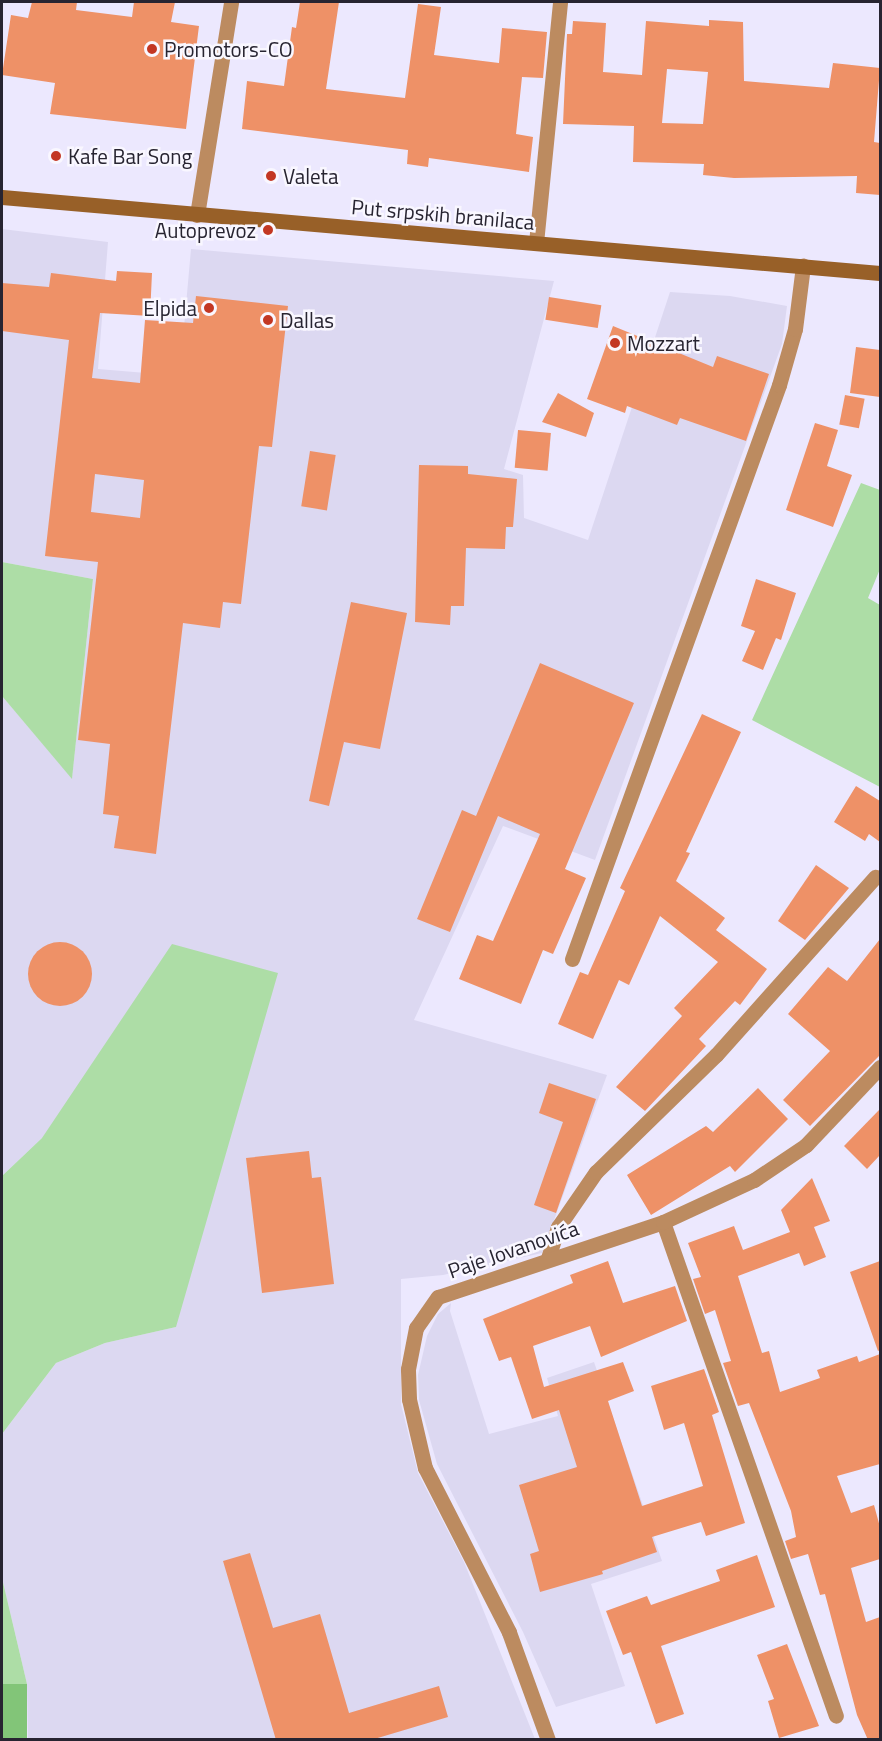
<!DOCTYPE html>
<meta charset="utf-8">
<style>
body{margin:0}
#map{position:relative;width:882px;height:1741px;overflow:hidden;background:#ece8fe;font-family:"Titillium Web",sans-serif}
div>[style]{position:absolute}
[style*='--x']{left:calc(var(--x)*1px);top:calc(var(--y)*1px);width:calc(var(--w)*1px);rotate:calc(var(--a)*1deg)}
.built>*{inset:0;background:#dcd8f1}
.green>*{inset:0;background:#addda6}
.forest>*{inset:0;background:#82c578;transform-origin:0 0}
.building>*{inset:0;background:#ee9167;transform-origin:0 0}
.round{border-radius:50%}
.minor>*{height:15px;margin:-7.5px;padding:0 7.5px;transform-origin:7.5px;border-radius:7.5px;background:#bc8b60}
.secondary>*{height:15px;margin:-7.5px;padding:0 7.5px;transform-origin:7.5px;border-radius:7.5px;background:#986028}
.dots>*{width:16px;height:16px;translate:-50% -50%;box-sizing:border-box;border:3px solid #f9f7ff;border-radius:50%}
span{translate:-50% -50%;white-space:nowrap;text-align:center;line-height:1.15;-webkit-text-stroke:5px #f9f7ff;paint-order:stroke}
.poi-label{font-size:21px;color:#272431}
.left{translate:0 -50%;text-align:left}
.right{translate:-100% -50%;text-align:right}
.street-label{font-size:21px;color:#272431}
.frame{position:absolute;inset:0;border:3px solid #272431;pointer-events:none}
</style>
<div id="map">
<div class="built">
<div style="clip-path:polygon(2px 229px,108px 242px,98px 369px,146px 373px,181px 361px,191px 249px,554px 281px,504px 469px,523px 475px,524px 518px,588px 540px,670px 292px,730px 296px,787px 306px,782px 344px,595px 860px,503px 826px,414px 1020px,607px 1075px,542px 1253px,443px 1275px,401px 1279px,401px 1404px,418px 1473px,464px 1562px,535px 1739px,28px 1739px,27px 1684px,2px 1578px,2px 1434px,56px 1363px,105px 1343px,176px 1327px,42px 1138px,2px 1176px,2px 696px,72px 778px,93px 579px,2px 562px)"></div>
<div style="clip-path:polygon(451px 1303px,450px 1311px,489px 1434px,558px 1416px,547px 1378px,594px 1362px,662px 1561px,591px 1584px,625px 1686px,556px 1707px,523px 1632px,437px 1464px,419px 1400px,418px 1375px,427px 1336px,438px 1314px)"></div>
</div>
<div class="green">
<div style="clip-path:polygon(861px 483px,880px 490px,880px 569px,868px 598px,880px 605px,880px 787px,752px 720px)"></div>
<div style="clip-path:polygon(2px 562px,93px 579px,72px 779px,2px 696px)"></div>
<div style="clip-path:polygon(172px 944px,278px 973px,176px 1327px,105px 1343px,56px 1363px,2px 1434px,2px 1176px,42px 1138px)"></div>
<div style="clip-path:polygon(2px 1578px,27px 1684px,2px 1684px)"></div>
</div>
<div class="forest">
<div style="left:2px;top:1684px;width:25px;height:55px"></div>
</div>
<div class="building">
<div style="clip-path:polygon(32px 2px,77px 2px,76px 10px,132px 17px,134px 2px,175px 2px,171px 22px,199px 26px,186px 129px,50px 114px,55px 83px,2px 75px,11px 15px,28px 18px)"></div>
<div style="clip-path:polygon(300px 2px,339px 2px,326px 89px,405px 98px,418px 4px,441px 7px,434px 55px,499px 63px,502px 28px,547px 32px,543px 78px,522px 77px,516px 134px,533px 137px,529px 172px,429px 158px,428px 167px,407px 164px,408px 150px,242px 129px,247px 81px,284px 86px,292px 27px,296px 28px)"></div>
<div style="clip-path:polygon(evenodd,709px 20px,743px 22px,744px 81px,829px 88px,833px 63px,880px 68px,874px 142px,880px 143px,880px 195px,856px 193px,857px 176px,734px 178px,703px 175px,704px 164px,633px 162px,634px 126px,563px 124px,567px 34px,572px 34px,573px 21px,606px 23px,603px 72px,642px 75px,646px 21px,709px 26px,709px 20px,667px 69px,708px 72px,703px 124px,662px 123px,667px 69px)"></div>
<div style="clip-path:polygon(evenodd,117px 271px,152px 273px,150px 316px,100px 313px,92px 378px,140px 383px,145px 320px,193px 323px,196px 296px,288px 306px,272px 447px,259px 446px,241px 604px,223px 602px,220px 628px,183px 623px,156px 854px,114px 848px,119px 816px,103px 814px,110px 744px,78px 740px,98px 562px,45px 556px,69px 340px,2px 331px,2px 283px,49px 287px,51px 273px,116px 281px,117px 271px,95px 474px,144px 480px,140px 518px,91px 512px,95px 474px)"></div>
<div style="left:549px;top:297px;width:53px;height:23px;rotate:9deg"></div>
<div style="clip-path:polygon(613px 326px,713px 367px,717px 356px,769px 374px,746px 441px,680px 418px,677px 425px,627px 406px,625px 413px,587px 399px)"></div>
<div style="clip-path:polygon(856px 347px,880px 350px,880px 397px,850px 393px)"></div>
<div style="clip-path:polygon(558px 393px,594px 413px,586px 437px,542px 422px)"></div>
<div style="left:845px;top:395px;width:20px;height:30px;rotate:11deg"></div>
<div style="clip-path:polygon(815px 423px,838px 430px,827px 466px,852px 475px,833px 527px,786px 510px)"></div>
<div style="left:518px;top:430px;width:33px;height:38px;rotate:5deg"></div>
<div style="left:310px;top:451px;width:26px;height:56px;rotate:9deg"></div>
<div style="clip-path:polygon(419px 465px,468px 466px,468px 474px,517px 479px,513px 527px,506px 527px,505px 549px,466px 548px,464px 606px,451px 606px,450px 625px,415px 622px)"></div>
<div style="clip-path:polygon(756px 579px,796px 593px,781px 640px,776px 638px,763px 670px,742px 661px,755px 631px,741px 626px)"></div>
<div style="clip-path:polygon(351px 602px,407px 613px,380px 749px,344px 742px,329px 806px,309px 801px)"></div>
<div style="clip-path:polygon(540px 663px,634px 703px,565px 869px,586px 878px,553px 954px,543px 950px,521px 1004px,459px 979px,477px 935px,493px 941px,540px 834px,498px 816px,450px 932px,417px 919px,462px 810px,476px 816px)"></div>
<div style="clip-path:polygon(702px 714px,741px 732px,686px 852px,690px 853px,676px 881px,725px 918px,716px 930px,767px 969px,740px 1005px,735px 1001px,699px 1039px,706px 1046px,645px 1111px,616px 1087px,682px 1016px,674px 1008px,718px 962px,660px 916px,629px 985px,619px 980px,593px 1039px,558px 1024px,580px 972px,588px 975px,625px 891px,620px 888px)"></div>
<div style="clip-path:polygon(856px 786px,880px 801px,880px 842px,869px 834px,865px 841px,834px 822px)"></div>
<div style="clip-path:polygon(816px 865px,849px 888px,805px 940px,778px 921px)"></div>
<div style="clip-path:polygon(880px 939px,880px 1055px,810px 1126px,783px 1100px,830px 1051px,788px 1014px,828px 967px,847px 981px)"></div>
<div class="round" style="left:28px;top:942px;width:64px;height:64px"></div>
<div style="clip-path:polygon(549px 1083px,596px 1099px,556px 1213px,534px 1205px,563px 1122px,539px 1113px)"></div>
<div style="clip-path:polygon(758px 1088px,788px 1119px,735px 1172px,730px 1166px,651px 1215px,627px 1175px,706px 1126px,713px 1132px)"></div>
<div style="clip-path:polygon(880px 1109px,880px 1155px,867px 1169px,844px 1146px)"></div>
<div style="clip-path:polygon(309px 1151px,312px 1178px,321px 1177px,334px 1284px,262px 1293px,246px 1158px)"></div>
<div style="clip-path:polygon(812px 1178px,830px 1221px,814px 1227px,826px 1257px,804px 1266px,799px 1253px,738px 1276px,762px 1353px,769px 1351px,780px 1392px,820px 1378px,817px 1370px,857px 1356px,859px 1362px,880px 1354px,880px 1464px,837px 1476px,851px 1513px,874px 1505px,880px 1527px,880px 1559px,851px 1568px,866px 1622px,880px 1617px,880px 1740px,868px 1740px,857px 1715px,825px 1594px,820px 1595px,808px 1554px,791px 1559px,785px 1541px,796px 1537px,791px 1511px,749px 1403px,738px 1406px,723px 1363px,731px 1361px,715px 1310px,705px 1314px,693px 1279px,701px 1277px,688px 1243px,734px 1226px,743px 1250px,790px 1232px,781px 1210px)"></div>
<div style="clip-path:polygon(608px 1261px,623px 1303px,675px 1286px,687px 1321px,601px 1357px,590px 1326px,533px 1346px,544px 1387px,623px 1362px,634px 1391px,608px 1401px,642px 1506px,703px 1486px,684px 1423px,664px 1430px,651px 1386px,704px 1369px,719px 1412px,712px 1415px,745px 1523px,706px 1536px,701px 1522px,652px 1537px,657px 1552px,602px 1571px,603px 1574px,540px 1592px,530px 1554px,539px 1551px,519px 1485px,577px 1467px,559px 1410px,532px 1419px,511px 1357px,499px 1361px,483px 1319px,573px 1283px,570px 1275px)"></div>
<div style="clip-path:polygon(880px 1261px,880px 1350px,878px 1351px,850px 1272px)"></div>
<div style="clip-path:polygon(250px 1553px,273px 1628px,320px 1614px,349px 1713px,439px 1686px,448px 1717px,371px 1740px,276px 1740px,223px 1561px)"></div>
<div style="clip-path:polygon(757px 1555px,775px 1607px,661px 1646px,684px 1714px,656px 1724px,631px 1652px,623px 1655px,606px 1611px,647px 1596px,651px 1605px,720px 1581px,716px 1570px)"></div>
<div style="clip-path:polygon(787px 1644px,819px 1726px,779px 1738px,768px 1701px,774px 1699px,757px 1655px)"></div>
</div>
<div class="minor">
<div style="--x:197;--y:215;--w:216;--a:-80.9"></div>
<div style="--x:536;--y:243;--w:242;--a:-84.3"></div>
<div style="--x:572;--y:959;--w:610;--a:-70.17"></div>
<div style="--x:779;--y:385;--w:58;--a:-74.1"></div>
<div style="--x:795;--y:329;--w:64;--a:-82.8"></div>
<div style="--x:663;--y:1222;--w:523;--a:70.7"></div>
<div style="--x:548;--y:1258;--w:33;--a:-72"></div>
<div style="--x:558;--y:1227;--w:67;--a:-55.4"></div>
<div style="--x:596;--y:1172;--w:168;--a:-44.3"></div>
<div style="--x:716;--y:1055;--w:239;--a:-48.2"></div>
<div style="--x:548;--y:1740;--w:115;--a:-109.9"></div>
<div style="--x:509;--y:1632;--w:184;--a:-117.1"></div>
<div style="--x:425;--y:1468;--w:71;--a:-103.1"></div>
<div style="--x:409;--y:1399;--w:30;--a:-92"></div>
<div style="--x:408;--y:1369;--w:42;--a:-79"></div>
<div style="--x:416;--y:1328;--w:38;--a:-55"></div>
<div style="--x:438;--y:1297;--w:237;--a:-18.4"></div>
<div style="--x:663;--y:1222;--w:100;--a:-24.8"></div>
<div style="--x:754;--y:1180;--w:63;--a:-33.9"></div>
<div style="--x:806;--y:1145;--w:108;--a:-46.5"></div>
</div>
<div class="secondary">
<div style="--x:2;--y:197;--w:881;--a:4.95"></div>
</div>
<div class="dots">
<div style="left:152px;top:49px;background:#c33723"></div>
<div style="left:56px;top:156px;background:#c33723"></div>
<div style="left:271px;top:176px;background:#c33723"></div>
<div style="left:268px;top:230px;background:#c33723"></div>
<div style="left:209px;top:308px;background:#c33723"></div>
<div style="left:268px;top:320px;background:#c33723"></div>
<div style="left:615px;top:343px;background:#c33723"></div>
</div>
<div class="poi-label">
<span class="left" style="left:164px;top:49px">Promotors-CO</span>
<span class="left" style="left:68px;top:156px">Kafe Bar Song</span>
<span class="left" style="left:283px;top:176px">Valeta</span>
<span class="right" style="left:256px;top:230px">Autoprevoz</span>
<span class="right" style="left:197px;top:308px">Elpida</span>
<span class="left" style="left:280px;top:320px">Dallas</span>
<span class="left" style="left:627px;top:343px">Mozzart</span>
</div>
<div class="street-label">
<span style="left:443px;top:214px;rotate:5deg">Put srpskih branilaca</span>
<span style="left:513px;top:1249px;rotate:-19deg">Paje Jovanovića</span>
</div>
<div class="frame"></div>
</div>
